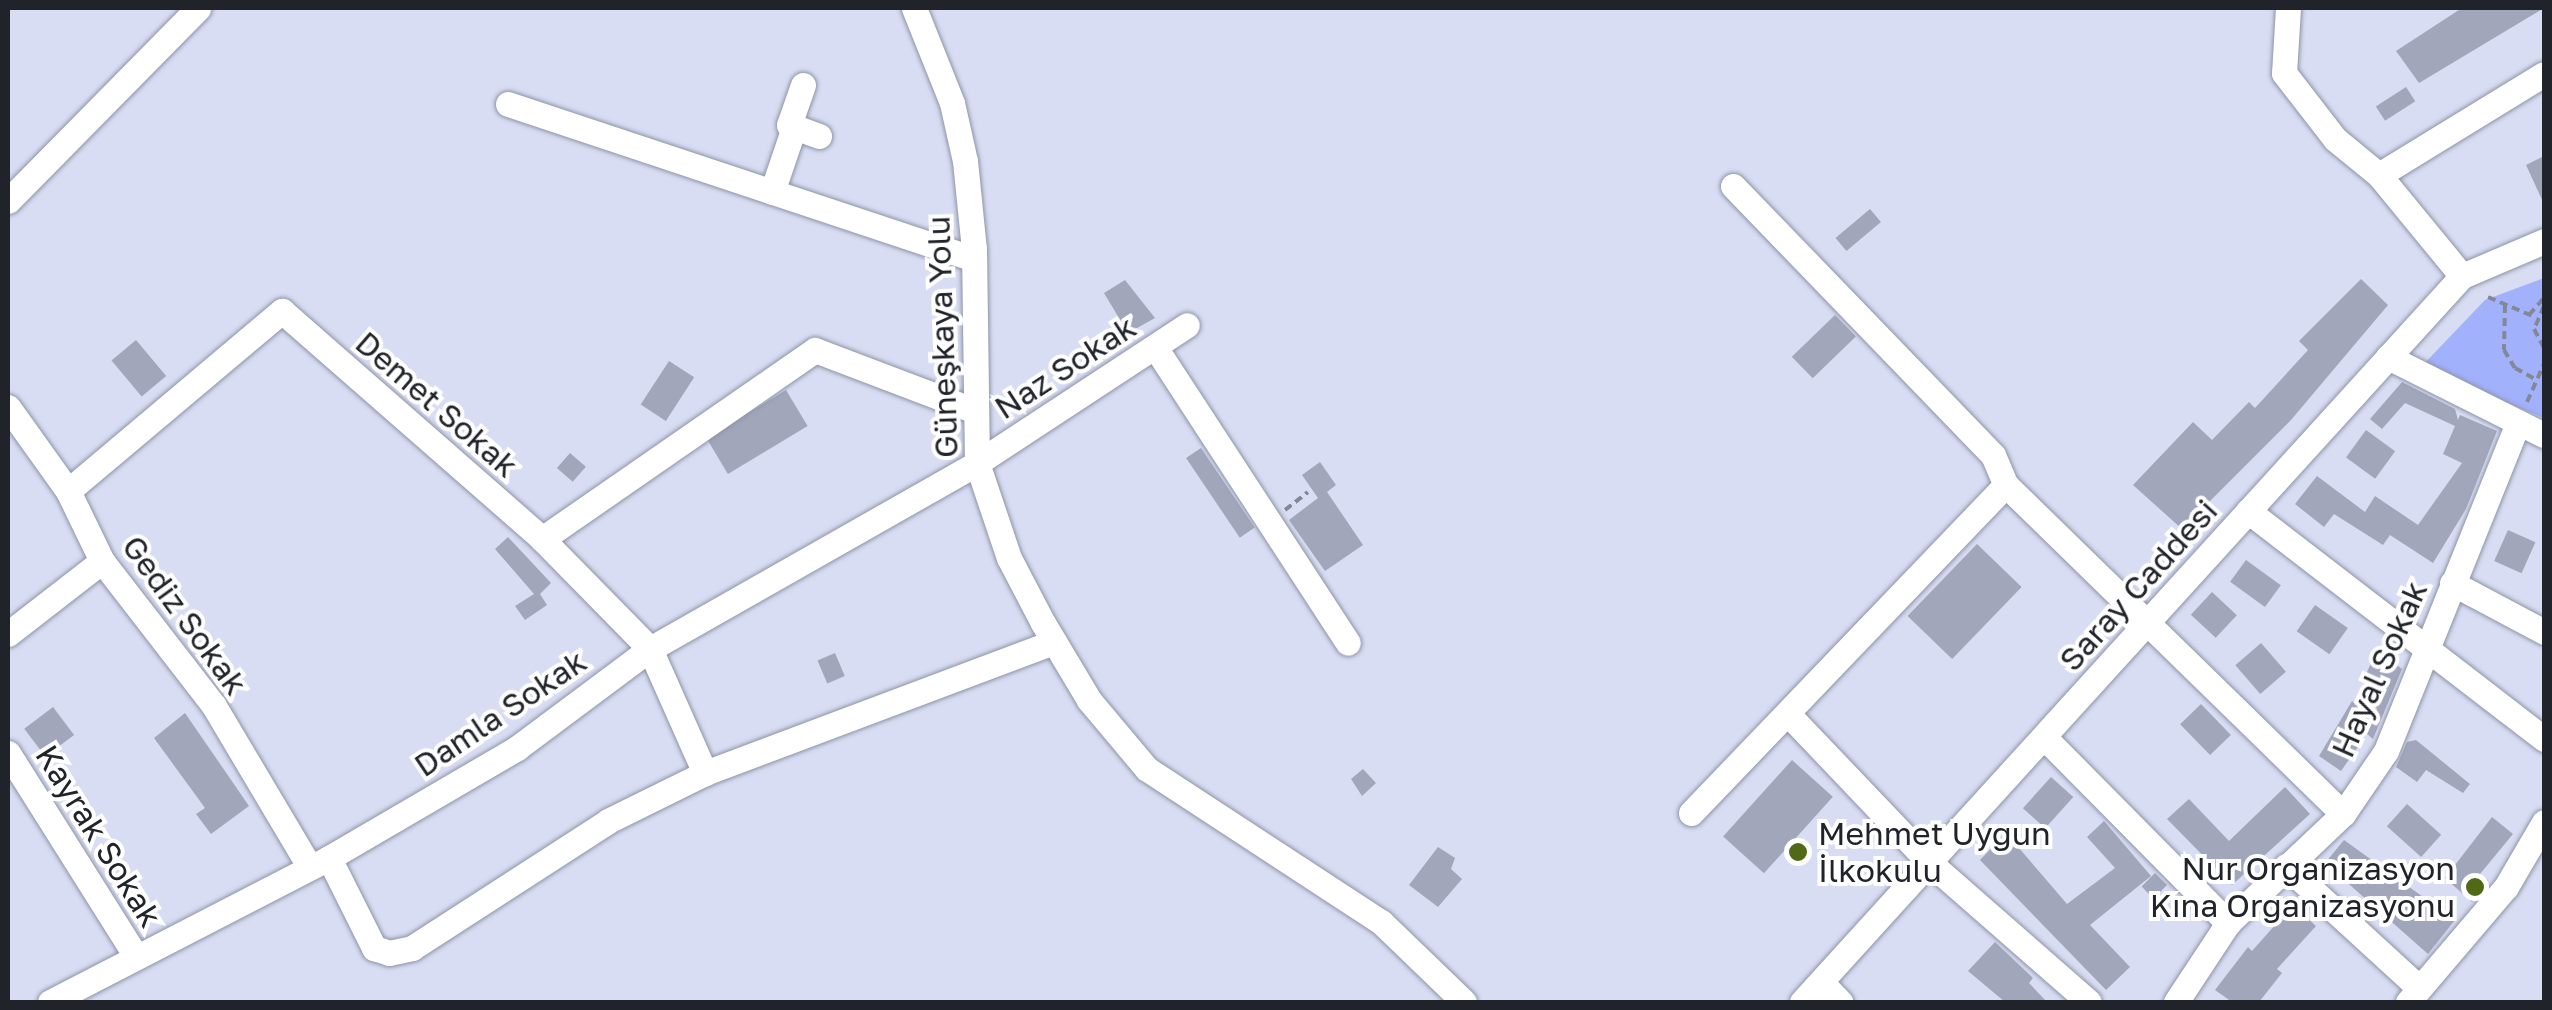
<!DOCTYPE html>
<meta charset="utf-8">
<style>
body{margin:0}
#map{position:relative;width:2552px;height:1010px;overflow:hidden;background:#d8ddf3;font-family:"Golos Text",sans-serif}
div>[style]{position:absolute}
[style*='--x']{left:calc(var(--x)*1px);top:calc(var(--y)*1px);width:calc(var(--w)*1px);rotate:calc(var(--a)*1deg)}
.green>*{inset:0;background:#a1b1fc}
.building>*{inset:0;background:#a1a6bb;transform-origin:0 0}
.path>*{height:4px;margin-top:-2px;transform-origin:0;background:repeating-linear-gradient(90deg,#838796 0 8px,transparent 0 13px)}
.roads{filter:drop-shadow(0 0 2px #8e93a7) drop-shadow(0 0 2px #8e93a7)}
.minor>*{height:25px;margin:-12.5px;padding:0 12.5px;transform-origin:12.5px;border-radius:12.5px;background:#fff}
.dots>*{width:28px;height:28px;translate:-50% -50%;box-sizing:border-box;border:5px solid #fff;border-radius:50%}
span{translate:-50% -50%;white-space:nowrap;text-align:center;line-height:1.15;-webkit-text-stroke:8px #fff;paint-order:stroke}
.street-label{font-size:32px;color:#21232b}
.poi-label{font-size:32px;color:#21232b}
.left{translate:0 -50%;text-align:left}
.right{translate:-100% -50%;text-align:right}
.frame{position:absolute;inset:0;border:10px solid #21232b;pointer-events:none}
</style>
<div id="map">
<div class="green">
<div style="clip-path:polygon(2544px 278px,2544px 418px,2421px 367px,2485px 300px)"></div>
</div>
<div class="building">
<div style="clip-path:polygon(2462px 8px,2544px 8px,2419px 83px,2396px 51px)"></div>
<div style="left:2406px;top:87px;width:17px;height:36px;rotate:57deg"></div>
<div style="clip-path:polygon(2544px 156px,2544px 204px,2526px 165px)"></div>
<div style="left:1870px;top:209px;width:17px;height:45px;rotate:50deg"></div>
<div style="clip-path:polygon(2361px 279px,2388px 305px,2291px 420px,2182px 529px,2133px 485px,2193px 422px,2212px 440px,2249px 402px,2255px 408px,2308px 350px,2299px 341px)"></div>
<div style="clip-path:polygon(1125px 280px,1155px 318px,1128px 333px,1104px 293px)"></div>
<div style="left:1835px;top:315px;width:30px;height:60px;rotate:46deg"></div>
<div style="left:136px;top:340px;width:47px;height:32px;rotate:50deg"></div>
<div style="left:669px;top:361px;width:30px;height:52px;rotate:33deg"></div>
<div style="clip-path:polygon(2402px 382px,2455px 409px,2458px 420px,2460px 415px,2497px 431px,2466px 509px,2433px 563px,2390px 535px,2383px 545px,2334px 514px,2324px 527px,2295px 504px,2317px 476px,2365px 512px,2375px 496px,2418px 525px,2462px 463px,2443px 454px,2455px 426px,2405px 403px,2382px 429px,2370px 419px)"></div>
<div style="left:786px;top:390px;width:42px;height:93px;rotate:59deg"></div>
<div style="left:2366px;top:430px;width:36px;height:34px;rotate:36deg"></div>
<div style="left:1201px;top:448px;width:96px;height:18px;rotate:56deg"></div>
<div style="left:570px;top:453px;width:21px;height:20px;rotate:41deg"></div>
<div style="clip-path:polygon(1320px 462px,1336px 485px,1327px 492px,1363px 545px,1325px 571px,1289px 520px,1318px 498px,1302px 475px)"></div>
<div style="left:2508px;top:530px;width:30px;height:34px;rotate:24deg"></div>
<div style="clip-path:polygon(508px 537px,551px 583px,540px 594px,547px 605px,525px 620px,515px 606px,534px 594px,495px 549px)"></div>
<div style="left:1977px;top:544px;width:62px;height:100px;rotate:44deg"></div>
<div style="left:2246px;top:560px;width:43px;height:27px;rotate:36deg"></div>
<div style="left:2212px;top:592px;width:34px;height:31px;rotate:43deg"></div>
<div style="left:2315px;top:605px;width:40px;height:32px;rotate:35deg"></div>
<div style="left:2261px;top:643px;width:38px;height:34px;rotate:49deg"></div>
<div style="clip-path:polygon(2377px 650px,2402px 669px,2373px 739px,2367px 734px,2341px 771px,2319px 756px,2352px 701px,2380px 722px,2367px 672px)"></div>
<div style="left:835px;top:653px;width:25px;height:19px;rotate:67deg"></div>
<div style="left:2201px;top:704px;width:43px;height:29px;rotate:46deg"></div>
<div style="left:53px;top:707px;width:35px;height:36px;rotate:53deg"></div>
<div style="clip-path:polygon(185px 713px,249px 806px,211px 834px,196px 814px,205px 808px,154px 738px)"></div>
<div style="clip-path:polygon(2416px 740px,2470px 784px,2463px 793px,2426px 770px,2417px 782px,2396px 767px,2407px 742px)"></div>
<div style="left:1792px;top:760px;width:55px;height:103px;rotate:42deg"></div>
<div style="clip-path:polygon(1363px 769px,1376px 783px,1362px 796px,1351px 779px)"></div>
<div style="left:2051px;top:777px;width:30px;height:42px;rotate:42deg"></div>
<div style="clip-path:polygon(2285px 787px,2310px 814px,2232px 885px,2167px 819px,2189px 799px,2229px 841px)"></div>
<div style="left:2407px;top:804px;width:46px;height:30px;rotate:42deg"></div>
<div style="clip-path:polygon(2492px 817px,2513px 834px,2480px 874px,2488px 880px,2472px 902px,2445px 878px)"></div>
<div style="clip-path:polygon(2104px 821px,2151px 876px,2090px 925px,2130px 967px,2106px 990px,1980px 860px,2006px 833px,2067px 904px,2115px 868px,2087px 837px)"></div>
<div style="clip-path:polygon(2344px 840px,2455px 920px,2428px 954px,2325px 863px)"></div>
<div style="clip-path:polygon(1438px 847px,1455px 858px,1451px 869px,1462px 879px,1438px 907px,1409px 885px)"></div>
<div style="left:2155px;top:873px;width:17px;height:19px;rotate:45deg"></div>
<div style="clip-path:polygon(2293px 905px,2316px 926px,2277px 969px,2282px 973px,2259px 1002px,2232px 1002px,2215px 990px,2248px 947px,2252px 951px)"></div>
<div style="clip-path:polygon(1995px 942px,2033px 978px,2029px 983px,2047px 1002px,2005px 1002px,1968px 971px)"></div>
</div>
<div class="path">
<div style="--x:2488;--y:297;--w:51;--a:23.1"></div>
<div style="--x:2505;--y:305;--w:45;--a:91.3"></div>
<div style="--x:2504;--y:350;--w:21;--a:59"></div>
<div style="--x:2515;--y:368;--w:25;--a:29"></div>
<div style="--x:2544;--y:306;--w:25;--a:113"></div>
<div style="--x:2534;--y:329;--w:21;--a:62"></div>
<div style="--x:2529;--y:315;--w:23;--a:-49"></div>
<div style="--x:2527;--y:402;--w:42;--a:-65.9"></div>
<div style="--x:1285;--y:510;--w:29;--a:-38"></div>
</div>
<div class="roads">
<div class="minor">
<div style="--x:914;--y:8;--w:102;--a:68.2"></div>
<div style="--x:952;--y:103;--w:59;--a:77.4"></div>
<div style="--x:965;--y:161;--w:88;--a:84.2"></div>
<div style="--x:974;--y:249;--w:214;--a:89.2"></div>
<div style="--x:977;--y:463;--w:100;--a:71.4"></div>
<div style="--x:1009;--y:558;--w:73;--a:62.4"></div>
<div style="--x:1043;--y:623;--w:90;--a:59.1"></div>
<div style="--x:1089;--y:700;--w:90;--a:50"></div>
<div style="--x:1147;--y:769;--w:280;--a:33.2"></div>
<div style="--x:1381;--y:922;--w:115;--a:43.9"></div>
<div style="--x:2288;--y:8;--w:65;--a:93.5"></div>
<div style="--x:2284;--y:73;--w:83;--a:52.3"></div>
<div style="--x:2335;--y:139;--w:57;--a:39.3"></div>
<div style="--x:2379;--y:175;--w:131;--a:50.6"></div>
<div style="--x:803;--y:85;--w:42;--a:109.3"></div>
<div style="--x:789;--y:125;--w:32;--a:20"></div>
<div style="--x:508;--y:104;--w:491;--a:18.4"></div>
<div style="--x:2379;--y:175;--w:193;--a:-31.5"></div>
<div style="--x:1733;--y:186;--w:374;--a:46"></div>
<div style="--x:1993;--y:455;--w:33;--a:67"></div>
<div style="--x:2006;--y:485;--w:471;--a:44.3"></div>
<div style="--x:772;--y:192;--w:69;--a:-71.3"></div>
<div style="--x:8;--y:201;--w:271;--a:-45.4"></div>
<div style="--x:1155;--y:347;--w:353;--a:56.9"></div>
<div style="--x:2388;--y:357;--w:174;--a:26.6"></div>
<div style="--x:8;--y:407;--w:103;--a:54.5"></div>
<div style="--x:68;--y:491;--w:78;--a:64.1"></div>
<div style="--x:102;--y:561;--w:183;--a:52.3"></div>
<div style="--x:214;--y:706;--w:184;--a:59.3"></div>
<div style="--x:68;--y:491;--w:280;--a:-40.1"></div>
<div style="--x:282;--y:311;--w:346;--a:41.2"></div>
<div style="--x:542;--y:539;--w:154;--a:45.5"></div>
<div style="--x:650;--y:649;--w:136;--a:66.1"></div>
<div style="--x:2248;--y:511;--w:374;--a:37.6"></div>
<div style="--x:542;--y:539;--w:332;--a:-34.7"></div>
<div style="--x:815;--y:350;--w:169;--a:20.8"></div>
<div style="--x:2452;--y:583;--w:104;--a:28"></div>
<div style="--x:8;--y:634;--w:119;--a:-37.8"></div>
<div style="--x:1788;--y:714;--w:206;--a:46.4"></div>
<div style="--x:1930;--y:863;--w:211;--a:41.2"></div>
<div style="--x:2044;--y:737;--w:262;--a:45.3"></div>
<div style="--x:8;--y:753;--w:239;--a:57.8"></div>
<div style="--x:1691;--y:813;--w:455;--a:-46.2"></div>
<div style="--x:329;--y:858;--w:101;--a:63.4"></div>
<div style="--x:374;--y:948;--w:16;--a:18"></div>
<div style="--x:389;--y:953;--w:24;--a:-12"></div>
<div style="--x:412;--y:948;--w:234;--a:-32.9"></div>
<div style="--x:608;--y:821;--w:108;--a:-26.3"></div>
<div style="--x:705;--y:773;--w:373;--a:-20.6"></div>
<div style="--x:2286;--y:866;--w:180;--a:42.5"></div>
<div style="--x:1821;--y:982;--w:28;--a:46"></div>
<div style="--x:50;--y:1002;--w:314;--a:-27.3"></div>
<div style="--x:329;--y:858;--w:218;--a:-30.3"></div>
<div style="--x:517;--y:748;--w:166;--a:-36.7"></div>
<div style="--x:650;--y:649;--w:376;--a:-29.6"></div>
<div style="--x:977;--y:463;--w:251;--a:-33.3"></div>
<div style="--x:1802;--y:1002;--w:981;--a:-47.73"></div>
<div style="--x:2462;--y:276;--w:89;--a:-23.1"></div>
<div style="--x:2176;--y:1002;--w:95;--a:-56.6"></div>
<div style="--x:2228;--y:923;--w:158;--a:-43.5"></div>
<div style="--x:2343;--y:814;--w:76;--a:-55.7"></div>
<div style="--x:2386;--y:751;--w:354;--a:-68.1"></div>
<div style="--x:2408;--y:1002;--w:151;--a:-49.6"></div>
<div style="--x:2506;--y:887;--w:75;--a:-59.7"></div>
</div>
</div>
<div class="dots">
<div style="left:1798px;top:852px;background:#516817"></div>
<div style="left:2475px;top:887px;background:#516817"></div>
</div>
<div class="street-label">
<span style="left:942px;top:337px;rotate:-92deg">Güneşkaya Yolu</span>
<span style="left:1065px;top:367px;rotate:-33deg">Naz Sokak</span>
<span style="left:437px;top:404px;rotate:41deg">Demet Sokak</span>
<span style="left:2138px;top:585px;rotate:-48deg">Saray Caddesi</span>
<span style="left:185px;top:615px;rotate:54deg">Gediz Sokak</span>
<span style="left:2379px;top:669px;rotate:-66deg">Hayal Sokak</span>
<span style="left:500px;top:713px;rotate:-34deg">Damla Sokak</span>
<span style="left:99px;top:836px;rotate:58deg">Kayrak Sokak</span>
</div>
<div class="poi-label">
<span class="left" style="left:1818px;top:852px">Mehmet Uygun<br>İlkokulu</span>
<span class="right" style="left:2455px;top:887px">Nur Organizasyon<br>Kına Organizasyonu</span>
</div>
<div class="frame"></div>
</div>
